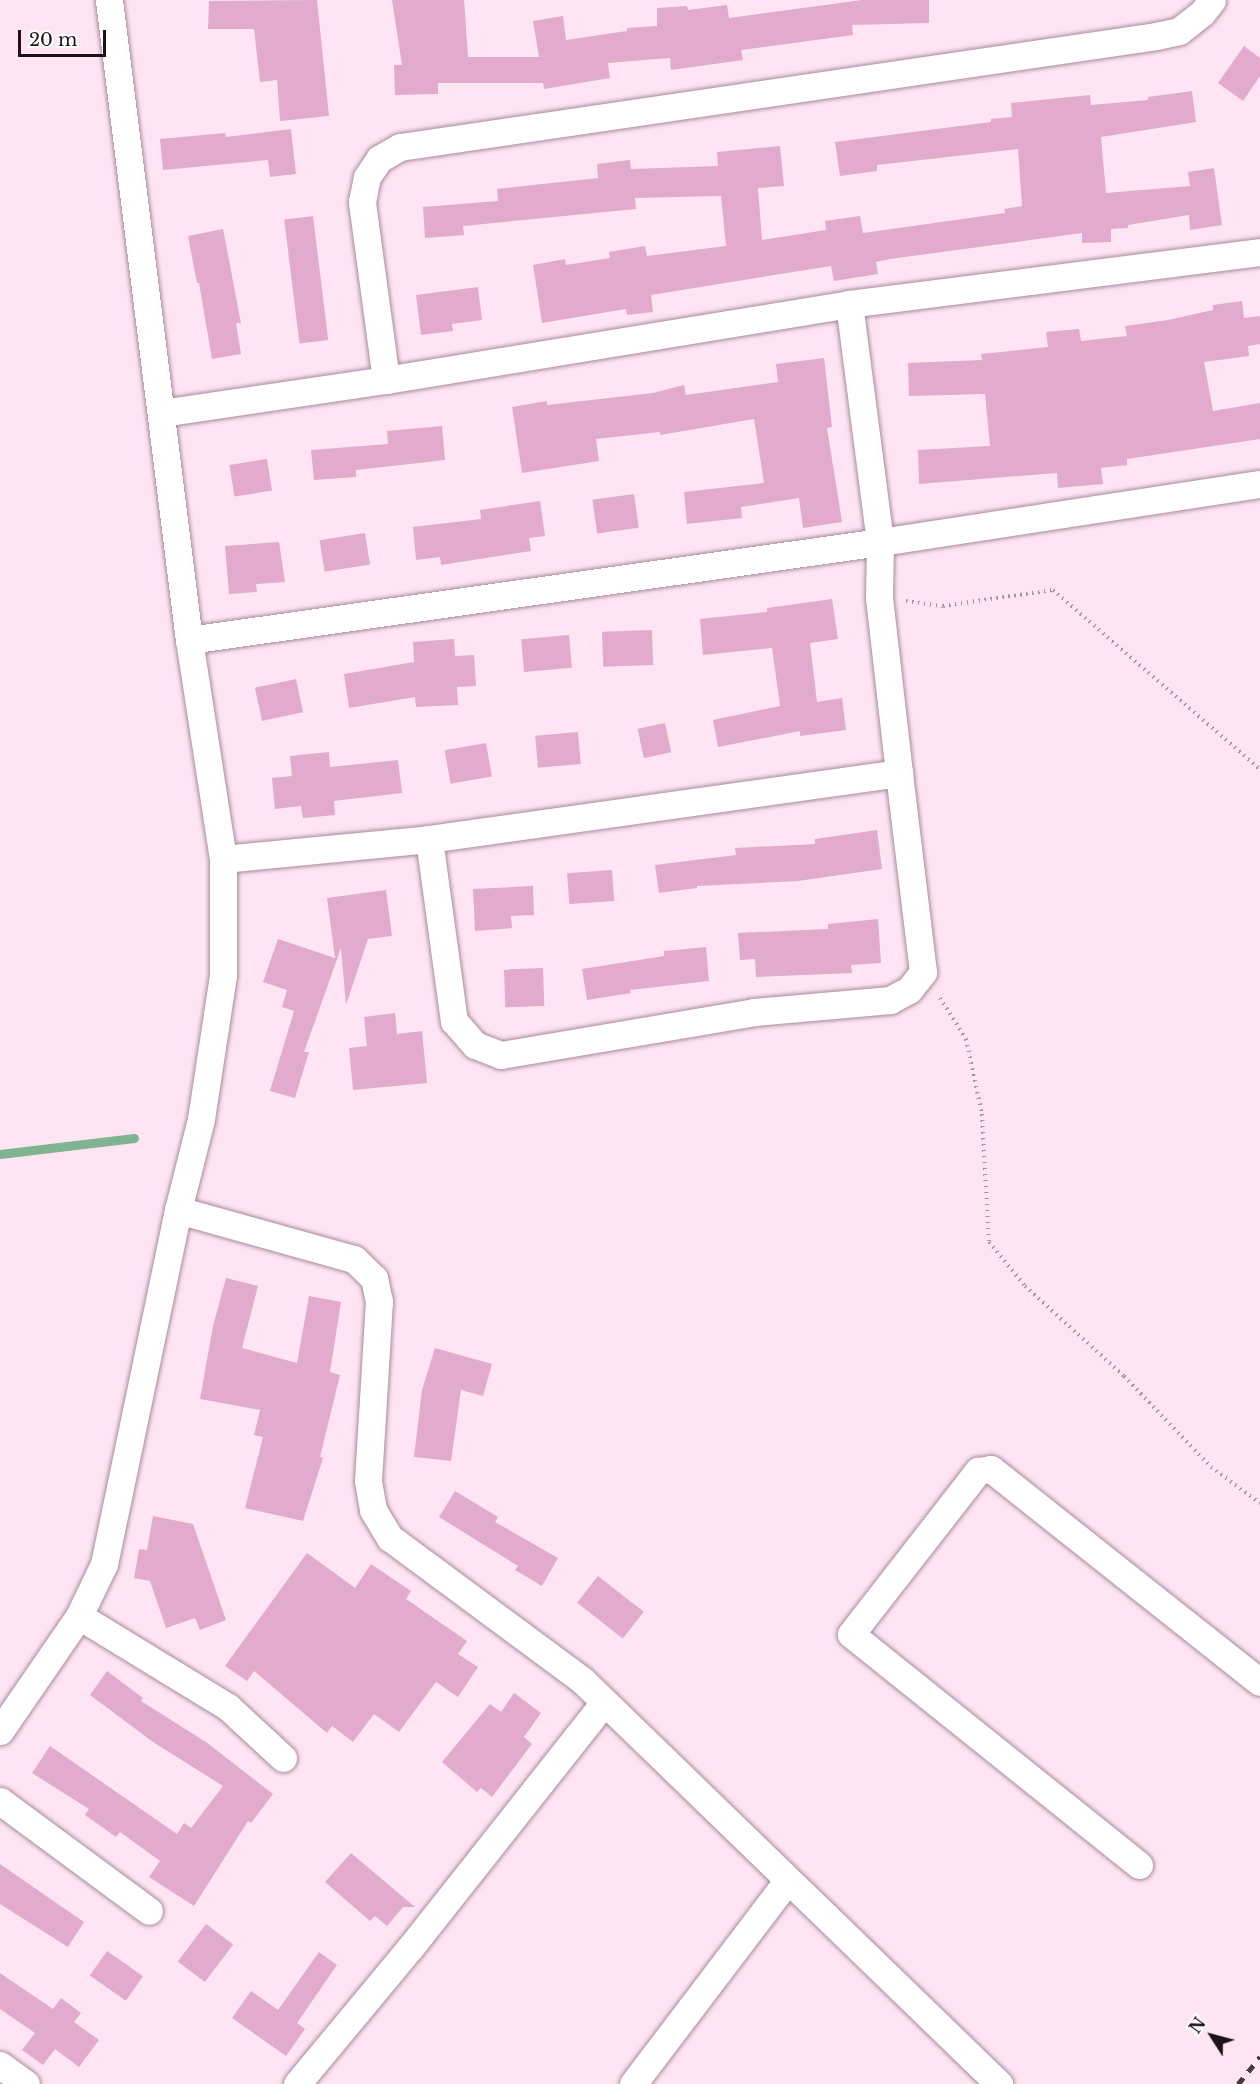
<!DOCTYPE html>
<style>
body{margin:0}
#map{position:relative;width:1260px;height:2084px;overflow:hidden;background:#ffe5f4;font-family:"Libre Baskerville",serif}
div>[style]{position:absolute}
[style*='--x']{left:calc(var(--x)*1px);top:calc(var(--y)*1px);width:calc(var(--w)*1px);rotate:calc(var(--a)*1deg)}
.stream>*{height:9px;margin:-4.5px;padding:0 4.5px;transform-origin:4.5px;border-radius:4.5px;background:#7eb590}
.building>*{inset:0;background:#e2aacc;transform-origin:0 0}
.path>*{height:4px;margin-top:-2px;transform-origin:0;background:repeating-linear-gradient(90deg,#a894a0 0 1.5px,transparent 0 6px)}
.roads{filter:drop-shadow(0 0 2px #a88b9c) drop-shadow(0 0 2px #a88b9c)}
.minor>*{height:27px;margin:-13.5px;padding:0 13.5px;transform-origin:13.5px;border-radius:13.5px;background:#fff}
.rail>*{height:4.5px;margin-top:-2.25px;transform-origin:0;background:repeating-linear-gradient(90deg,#453840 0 8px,transparent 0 16px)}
span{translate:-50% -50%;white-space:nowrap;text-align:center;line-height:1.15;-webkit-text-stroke:6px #fff;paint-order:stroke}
.north{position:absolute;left:1182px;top:2006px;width:60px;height:60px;-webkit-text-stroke:4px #fff;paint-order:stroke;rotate:306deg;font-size:16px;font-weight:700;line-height:24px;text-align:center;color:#1c1218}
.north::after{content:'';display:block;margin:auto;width:21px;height:27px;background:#1c1218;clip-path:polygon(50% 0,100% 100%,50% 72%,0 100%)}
.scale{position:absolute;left:18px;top:30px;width:88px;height:27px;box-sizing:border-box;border:3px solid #1c1218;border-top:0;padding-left:8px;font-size:18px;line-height:21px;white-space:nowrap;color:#1c1218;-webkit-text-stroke:4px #fff;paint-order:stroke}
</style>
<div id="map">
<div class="stream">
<div style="--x:0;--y:1154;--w:135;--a:-6.8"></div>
</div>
<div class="building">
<div style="clip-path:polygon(317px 0,329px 116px,280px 121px,277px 80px,260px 82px,254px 29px,208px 29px,209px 1px)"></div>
<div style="clip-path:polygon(392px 0,464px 0,468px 57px,539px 57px,533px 21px,563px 16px,566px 40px,627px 31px,627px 28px,657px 26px,657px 8px,687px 6px,688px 10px,727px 5px,729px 18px,862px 0,929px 0,929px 23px,852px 25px,853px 35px,741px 50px,743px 60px,671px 70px,670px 58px,608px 63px,610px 78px,544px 89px,543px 83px,438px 83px,438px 94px,395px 95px,394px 65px,402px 65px)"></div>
<div style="clip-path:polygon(1244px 46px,1260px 58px,1260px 76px,1243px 101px,1218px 83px)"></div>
<div style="clip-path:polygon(1192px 91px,1196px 122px,1101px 137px,1106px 193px,1190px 186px,1188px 172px,1214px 168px,1222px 225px,1190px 230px,1189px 215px,1128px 225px,1128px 228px,1111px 229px,1111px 242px,1082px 243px,1082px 233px,890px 259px,876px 262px,878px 274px,834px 281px,831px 266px,651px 295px,653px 312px,627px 315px,626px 309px,542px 323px,533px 265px,565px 259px,566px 265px,610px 258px,609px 252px,645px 246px,647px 256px,726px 246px,721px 196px,635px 198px,636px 209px,463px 226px,464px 235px,425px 238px,423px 207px,498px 201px,497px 189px,598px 178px,597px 164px,630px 160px,631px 169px,718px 166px,717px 152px,780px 146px,784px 186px,758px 188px,762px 240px,826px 230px,825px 221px,860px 216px,863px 233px,1005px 213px,1004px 209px,1022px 206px,1018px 149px,877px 165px,877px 171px,840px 176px,835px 142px,991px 122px,991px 119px,1012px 117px,1011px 103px,1090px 95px,1091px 105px,1148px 100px,1148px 97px)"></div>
<div style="clip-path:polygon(291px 129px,296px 174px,270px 177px,268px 160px,163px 170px,160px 139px,225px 133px,226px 137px)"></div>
<div style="left:313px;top:216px;width:125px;height:29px;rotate:83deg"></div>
<div style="clip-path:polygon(223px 229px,241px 323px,236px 323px,241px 354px,212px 359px,199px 283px,197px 283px,188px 236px)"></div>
<div style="clip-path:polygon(478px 287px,482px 320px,452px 324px,453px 331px,421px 335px,416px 295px)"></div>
<div style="clip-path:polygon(1242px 301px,1244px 318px,1260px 316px,1260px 344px,1248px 346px,1249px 356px,1204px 362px,1213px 411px,1260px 403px,1260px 439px,1127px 459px,1127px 465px,1101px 468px,1103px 484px,1058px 488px,1057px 473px,919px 484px,918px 450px,990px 446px,985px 394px,909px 396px,908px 363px,982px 360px,981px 354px,1048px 347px,1046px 332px,1079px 329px,1081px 341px,1127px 336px,1125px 326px,1168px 320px,1213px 310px,1213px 305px)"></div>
<div style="clip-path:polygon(824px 358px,832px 427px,827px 428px,842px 522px,803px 528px,799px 498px,741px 507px,742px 518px,687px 524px,684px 492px,764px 483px,754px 419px,660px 435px,660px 432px,596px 439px,599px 461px,522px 473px,512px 407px,547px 401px,547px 405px,653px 393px,684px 385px,686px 395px,778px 382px,776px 364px)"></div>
<div style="clip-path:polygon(442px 426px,445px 460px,356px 470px,356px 477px,314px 480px,311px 450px,388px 444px,387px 431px)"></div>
<div style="left:267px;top:459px;width:32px;height:38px;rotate:81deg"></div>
<div style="left:634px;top:494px;width:34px;height:42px;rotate:82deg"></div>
<div style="clip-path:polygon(540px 501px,545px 536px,529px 538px,531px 551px,441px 565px,440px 557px,416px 560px,413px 527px,481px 519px,480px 510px)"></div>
<div style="left:365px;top:533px;width:32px;height:46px;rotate:81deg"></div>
<div style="clip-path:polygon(279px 542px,285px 582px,256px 584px,257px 592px,229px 594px,225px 546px)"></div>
<div style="clip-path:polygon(832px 599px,838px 639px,810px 643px,817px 702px,842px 698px,846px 730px,800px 736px,800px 731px,718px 747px,713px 720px,780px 706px,772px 648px,703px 655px,700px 619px,767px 612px,767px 608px)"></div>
<div style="left:652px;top:630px;width:35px;height:50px;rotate:88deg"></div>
<div style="left:569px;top:635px;width:33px;height:48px;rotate:85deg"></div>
<div style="clip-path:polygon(454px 639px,455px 656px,474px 655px,476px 686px,457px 687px,458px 705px,416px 707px,415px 697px,349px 708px,344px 674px,414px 662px,413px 642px)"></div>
<div style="left:296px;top:679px;width:34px;height:42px;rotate:78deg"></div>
<div style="left:665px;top:723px;width:30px;height:28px;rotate:78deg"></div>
<div style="left:578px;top:732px;width:32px;height:43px;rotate:85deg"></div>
<div style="left:486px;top:743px;width:34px;height:42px;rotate:80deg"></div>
<div style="clip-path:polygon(329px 752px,330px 767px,398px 760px,402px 793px,334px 801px,335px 815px,303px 818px,301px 806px,275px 809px,272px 778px,292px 776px,290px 756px)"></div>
<div style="clip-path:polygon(877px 830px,882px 869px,798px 881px,697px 886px,697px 888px,659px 893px,655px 865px,736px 855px,735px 848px,815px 844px,815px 839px)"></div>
<div style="left:612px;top:870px;width:31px;height:45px;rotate:86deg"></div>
<div style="clip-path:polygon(533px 886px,534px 915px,511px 916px,512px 928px,475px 931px,473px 889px)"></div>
<div style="clip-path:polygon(386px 890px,392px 936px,368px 939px,346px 1005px,341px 948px,304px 1052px,309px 1052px,295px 1098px,270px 1091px,294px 1011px,282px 1007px,287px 990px,263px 982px,278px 939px,335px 958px,327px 898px)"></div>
<div style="clip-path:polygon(878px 919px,881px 963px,851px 965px,852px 973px,756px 977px,755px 959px,740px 960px,738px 933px,828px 929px,828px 924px)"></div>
<div style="clip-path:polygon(706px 947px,709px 981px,630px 990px,631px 993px,587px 1000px,582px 969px,664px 956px,664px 951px)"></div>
<div style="left:543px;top:968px;width:38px;height:39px;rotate:88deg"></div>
<div style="clip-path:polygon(395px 1013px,397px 1034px,422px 1031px,427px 1083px,353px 1090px,349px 1048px,367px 1046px,364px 1017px)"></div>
<div style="clip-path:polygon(226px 1278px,258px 1286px,242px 1348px,297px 1363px,309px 1296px,341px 1302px,330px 1372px,340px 1375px,320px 1457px,323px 1458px,303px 1521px,245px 1508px,263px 1437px,254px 1435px,260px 1410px,200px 1399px,213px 1326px)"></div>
<div style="clip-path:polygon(435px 1348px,492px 1364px,483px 1396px,461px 1390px,451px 1461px,414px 1457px,422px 1390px)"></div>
<div style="clip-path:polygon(455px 1491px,498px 1517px,495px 1522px,558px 1558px,542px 1586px,515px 1570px,518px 1566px,439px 1517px)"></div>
<div style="clip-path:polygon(153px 1516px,193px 1524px,226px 1620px,200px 1630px,195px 1618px,166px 1628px,150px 1581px,134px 1578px,139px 1549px,147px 1550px)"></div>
<div style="clip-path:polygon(307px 1553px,355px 1588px,371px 1564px,411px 1591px,406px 1599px,467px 1641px,458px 1654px,478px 1667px,458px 1697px,436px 1682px,399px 1732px,374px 1714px,353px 1742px,332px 1726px,327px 1733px,254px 1671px,247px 1681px,225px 1666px)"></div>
<div style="left:598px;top:1576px;width:58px;height:34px;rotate:38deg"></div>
<div style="clip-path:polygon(107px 1671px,143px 1698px,141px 1701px,206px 1742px,273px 1794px,251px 1823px,248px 1821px,194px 1906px,149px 1877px,160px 1861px,120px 1832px,116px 1837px,85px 1815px,89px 1809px,32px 1773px,50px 1746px,177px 1834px,184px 1823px,191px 1828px,223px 1786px,153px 1742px,90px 1695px)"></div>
<div style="clip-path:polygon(514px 1693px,541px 1713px,524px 1737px,532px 1744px,492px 1797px,481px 1788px,477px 1792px,442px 1762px,490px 1704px,501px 1712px)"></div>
<div style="clip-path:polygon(351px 1853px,415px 1907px,403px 1907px,387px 1926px,375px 1916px,370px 1921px,325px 1882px)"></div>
<div style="clip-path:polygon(0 1864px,84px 1922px,68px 1947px,0 1904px)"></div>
<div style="left:206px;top:1924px;width:34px;height:47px;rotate:37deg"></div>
<div style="left:107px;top:1951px;width:44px;height:30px;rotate:35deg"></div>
<div style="clip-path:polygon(319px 1952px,337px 1965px,297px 2023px,305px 2029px,286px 2056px,232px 2018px,251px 1991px,278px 2010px)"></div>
<div style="clip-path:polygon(0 1973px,53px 2009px,61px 1998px,81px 2013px,74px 2022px,99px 2040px,79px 2067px,55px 2049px,43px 2065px,22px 2050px,35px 2033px,0 2009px)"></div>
</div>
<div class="path">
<div style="--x:906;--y:601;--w:37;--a:8"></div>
<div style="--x:943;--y:606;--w:111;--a:-8.3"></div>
<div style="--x:1053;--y:590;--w:274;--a:40.9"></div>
<div style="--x:940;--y:998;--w:49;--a:57.6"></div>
<div style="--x:966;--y:1039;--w:77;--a:78"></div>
<div style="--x:982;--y:1114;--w:128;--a:86.9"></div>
<div style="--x:989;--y:1242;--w:57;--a:50.7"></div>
<div style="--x:1025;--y:1286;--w:134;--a:42.3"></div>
<div style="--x:1124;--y:1376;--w:126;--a:46.3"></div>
<div style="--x:1211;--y:1467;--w:61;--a:36.3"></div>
</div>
<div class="roads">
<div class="minor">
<div style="--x:386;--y:380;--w:469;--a:-9.3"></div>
<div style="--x:849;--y:304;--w:414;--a:-7.2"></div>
<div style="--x:162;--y:413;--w:226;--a:-8.4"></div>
<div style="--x:386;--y:380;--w:180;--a:-97.7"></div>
<div style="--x:362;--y:202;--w:25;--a:-79"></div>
<div style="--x:367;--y:177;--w:22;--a:-56"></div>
<div style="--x:379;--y:159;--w:24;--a:-30"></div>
<div style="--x:400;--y:147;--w:764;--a:-8.35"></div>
<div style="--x:1156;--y:36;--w:24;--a:-12"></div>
<div style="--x:1179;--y:31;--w:29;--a:-38"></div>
<div style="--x:1202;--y:13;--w:16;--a:-52"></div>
<div style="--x:189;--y:640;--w:698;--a:-8.07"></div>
<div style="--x:880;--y:542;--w:384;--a:-8.7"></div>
<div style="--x:429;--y:839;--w:184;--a:82.2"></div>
<div style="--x:454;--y:1021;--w:32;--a:49"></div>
<div style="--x:475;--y:1045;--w:28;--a:21"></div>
<div style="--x:501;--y:1055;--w:257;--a:-9.6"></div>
<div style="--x:754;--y:1012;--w:137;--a:-5"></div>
<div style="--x:890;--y:1000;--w:21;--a:-28"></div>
<div style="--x:909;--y:990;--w:23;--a:-52"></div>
<div style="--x:923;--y:972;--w:200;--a:-96.9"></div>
<div style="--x:223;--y:859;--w:207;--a:-5.5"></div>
<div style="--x:429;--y:839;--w:475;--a:-8"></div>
<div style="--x:899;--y:773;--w:176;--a:-96.5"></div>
<div style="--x:879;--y:598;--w:56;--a:-89"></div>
<div style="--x:880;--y:542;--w:240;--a:-97.4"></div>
<div style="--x:178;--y:1210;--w:183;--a:15.6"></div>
<div style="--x:354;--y:1259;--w:28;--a:44"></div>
<div style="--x:374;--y:1278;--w:24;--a:78"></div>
<div style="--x:379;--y:1301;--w:180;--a:93.5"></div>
<div style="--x:368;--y:1481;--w:29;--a:80"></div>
<div style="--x:373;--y:1510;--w:33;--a:59"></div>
<div style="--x:390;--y:1538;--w:239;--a:36.5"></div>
<div style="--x:582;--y:1680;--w:581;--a:44.09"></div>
<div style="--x:79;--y:1616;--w:175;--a:31.4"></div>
<div style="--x:228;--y:1707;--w:75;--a:42.8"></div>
<div style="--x:0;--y:1731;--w:140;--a:-55.5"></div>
<div style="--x:79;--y:1616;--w:58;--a:-64.3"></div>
<div style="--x:104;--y:1564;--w:362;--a:-78.2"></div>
<div style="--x:178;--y:1210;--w:94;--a:-75.8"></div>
<div style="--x:201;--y:1119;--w:146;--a:-81.3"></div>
<div style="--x:223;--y:975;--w:116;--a:-90"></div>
<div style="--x:223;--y:859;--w:222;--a:-98.8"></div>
<div style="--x:189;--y:640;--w:645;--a:-97.13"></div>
<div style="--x:0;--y:1801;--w:185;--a:36.4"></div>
<div style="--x:1139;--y:1865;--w:369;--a:-141.3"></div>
<div style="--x:851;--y:1634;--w:207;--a:-52.1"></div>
<div style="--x:978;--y:1471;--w:13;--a:-9"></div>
<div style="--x:991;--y:1469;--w:343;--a:38.4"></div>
<div style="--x:0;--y:2065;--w:32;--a:36"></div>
<div style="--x:297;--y:2084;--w:177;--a:-50.3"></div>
<div style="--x:410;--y:1948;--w:313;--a:-51.7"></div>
<div style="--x:633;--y:2084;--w:255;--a:-52.8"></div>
</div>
</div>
<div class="rail">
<div style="--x:1238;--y:2084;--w:35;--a:-51"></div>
</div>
<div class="north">N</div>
<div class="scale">20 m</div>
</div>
